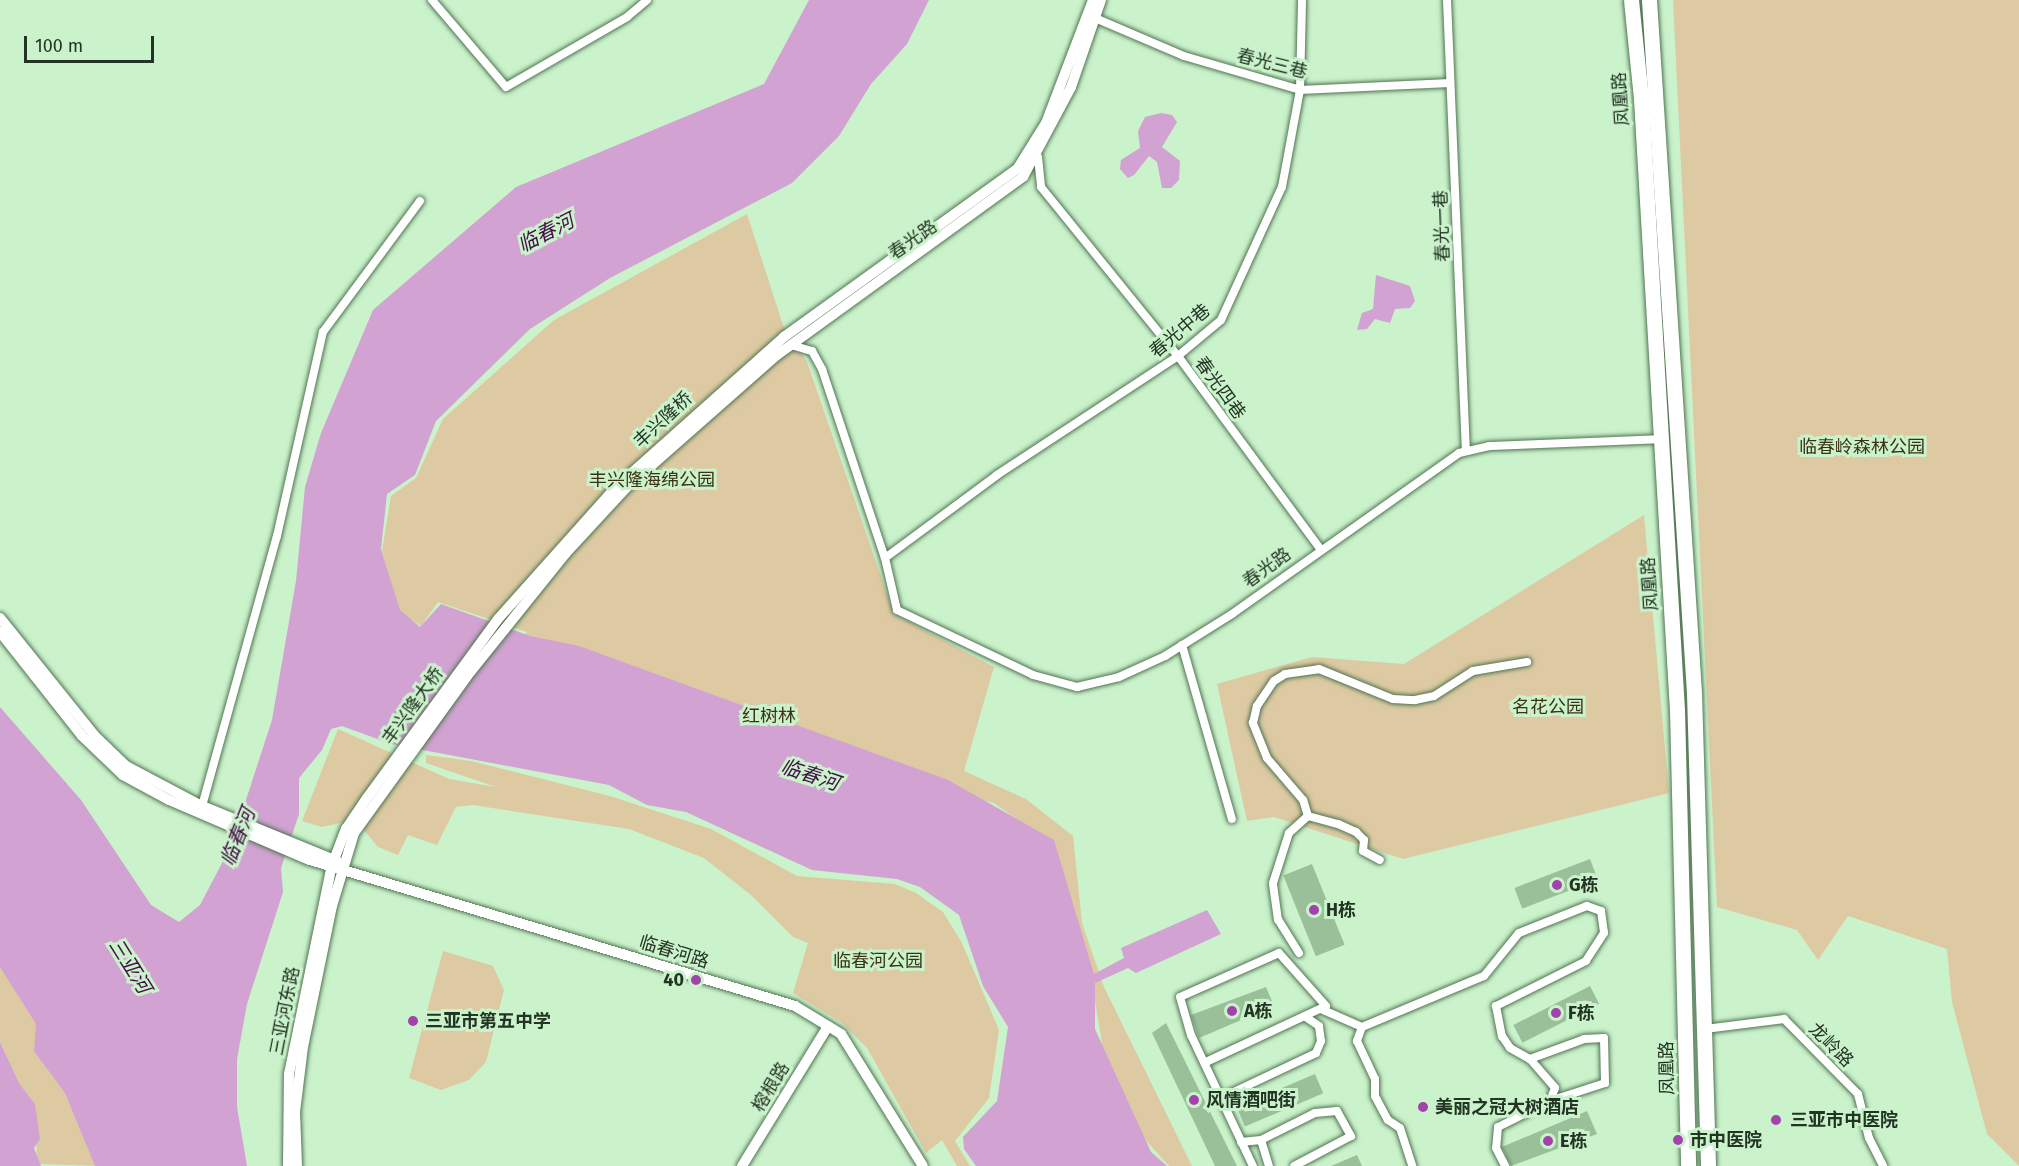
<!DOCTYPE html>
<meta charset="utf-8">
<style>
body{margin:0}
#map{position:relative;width:2019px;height:1166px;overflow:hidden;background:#caf2cb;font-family:"Fira Sans","Noto Sans SC",sans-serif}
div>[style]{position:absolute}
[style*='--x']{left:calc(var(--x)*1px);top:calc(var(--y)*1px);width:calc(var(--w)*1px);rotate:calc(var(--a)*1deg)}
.green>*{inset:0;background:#ddcaa3}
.water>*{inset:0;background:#d1a2d2}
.building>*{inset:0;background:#9ac09a;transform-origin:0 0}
.roads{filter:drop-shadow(0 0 2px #517552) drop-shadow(0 0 2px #517552)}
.street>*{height:8px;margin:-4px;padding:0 4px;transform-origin:4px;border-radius:4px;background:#fff}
.secondary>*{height:10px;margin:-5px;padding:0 5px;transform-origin:5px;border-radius:5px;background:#fff}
.highway>*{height:15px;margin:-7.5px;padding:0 7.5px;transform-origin:7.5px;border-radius:7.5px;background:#fff}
.dots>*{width:16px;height:16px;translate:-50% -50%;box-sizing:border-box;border:3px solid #caf2cb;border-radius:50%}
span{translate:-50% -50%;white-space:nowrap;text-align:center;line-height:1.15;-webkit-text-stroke:6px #caf2cb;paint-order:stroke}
.street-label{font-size:18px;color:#233324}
.park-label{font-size:18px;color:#3d3115}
.poi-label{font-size:18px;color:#233324;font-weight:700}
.left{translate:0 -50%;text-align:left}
.right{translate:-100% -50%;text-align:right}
.water-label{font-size:20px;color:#450e49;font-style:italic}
.scale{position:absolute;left:24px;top:36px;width:130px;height:27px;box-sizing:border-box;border:3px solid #233324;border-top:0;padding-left:8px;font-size:18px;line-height:21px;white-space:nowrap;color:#233324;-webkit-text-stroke:4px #caf2cb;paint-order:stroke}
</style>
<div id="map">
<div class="green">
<div style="clip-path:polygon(1673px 0,2019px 0,2019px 1166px,1987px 1134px,1952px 1002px,1947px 949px,1848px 916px,1818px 960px,1797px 930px,1717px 907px)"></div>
<div style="clip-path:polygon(747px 214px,784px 328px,807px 362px,894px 614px,994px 667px,964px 771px,1026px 799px,1073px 836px,1082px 923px,1104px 987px,1192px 1166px,1169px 1166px,1140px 1134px,1105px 1061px,1095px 1001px,1052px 844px,994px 803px,487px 681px,527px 632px,438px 602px,421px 626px,400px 612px,382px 551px,391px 496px,416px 478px,443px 419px,554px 320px)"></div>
<div style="clip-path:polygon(1644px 515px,1669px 793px,1403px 859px,1274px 817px,1247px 821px,1217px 684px,1312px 657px,1404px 664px)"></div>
<div style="clip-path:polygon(338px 729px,449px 779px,496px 787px,426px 763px,426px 755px,471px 761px,610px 796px,711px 829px,797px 876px,895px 884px,916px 893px,943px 912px,962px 943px,999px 1030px,989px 1098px,955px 1141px,970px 1166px,957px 1166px,942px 1140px,926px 1153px,867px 1048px,842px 1023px,793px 993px,808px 943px,793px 937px,751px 895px,704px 858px,629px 829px,473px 805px,456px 807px,437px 845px,408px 835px,398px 855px,378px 847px,350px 813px,345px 822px,322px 827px,302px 821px)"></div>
<div style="clip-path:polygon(0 950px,73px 1094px,101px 1166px,37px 1164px,35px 1104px,19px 1083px,0 1042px)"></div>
<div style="clip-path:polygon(443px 951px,493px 966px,504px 990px,486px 1062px,469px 1080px,441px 1090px,409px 1078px)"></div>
</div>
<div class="water">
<div style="clip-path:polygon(809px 0,929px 0,907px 44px,871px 84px,839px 136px,792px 183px,610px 278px,530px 329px,436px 421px,415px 475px,387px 494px,381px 549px,400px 610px,420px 627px,441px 604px,530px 636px,579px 646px,948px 780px,1054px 840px,1094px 974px,1124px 958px,1121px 948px,1207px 910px,1221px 934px,1136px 973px,1128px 968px,1095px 983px,1095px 1029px,1151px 1152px,1167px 1166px,976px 1166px,964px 1149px,963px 1137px,997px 1101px,1008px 1027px,983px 986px,959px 915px,920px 887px,897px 879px,812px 870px,686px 812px,647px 805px,609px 785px,391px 744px,342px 726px,331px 729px,322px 750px,299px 778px,299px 814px,281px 868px,283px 892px,247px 1004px,237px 1059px,237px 1107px,247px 1166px,95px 1166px,65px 1093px,34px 1051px,36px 1024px,0 967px,0 707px,81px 800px,151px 905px,179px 922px,200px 905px,231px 846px,272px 720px,296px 581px,305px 487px,321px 433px,373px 310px,516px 187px,764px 84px)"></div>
<div style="clip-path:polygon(1161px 113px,1172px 115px,1177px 122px,1162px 147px,1180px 161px,1179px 180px,1171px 188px,1162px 188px,1157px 162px,1149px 156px,1134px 175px,1128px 178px,1120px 169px,1121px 160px,1140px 148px,1138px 131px,1145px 117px)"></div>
<div style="clip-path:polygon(1376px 275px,1410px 286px,1415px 301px,1410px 308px,1395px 309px,1390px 323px,1375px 319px,1367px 329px,1357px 330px,1362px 313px,1373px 309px)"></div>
<div style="clip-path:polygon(0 1042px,19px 1083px,35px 1104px,40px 1139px,34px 1148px,41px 1166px,0 1166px)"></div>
</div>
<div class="building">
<div style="left:1590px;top:859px;width:22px;height:81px;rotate:69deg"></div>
<div style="left:1312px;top:864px;width:87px;height:31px;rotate:68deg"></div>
<div style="left:1590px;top:986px;width:20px;height:86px;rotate:63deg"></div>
<div style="clip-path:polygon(1266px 987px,1274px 1006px,1199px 1038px,1191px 1015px)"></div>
<div style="clip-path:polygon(1166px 1023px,1237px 1166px,1215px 1166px,1152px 1033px)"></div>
<div style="left:1315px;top:1074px;width:21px;height:85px;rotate:67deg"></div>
<div style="clip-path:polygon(1587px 1111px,1597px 1134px,1511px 1166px,1502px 1147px)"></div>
<div style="clip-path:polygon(1357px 1155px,1362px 1166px,1331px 1166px)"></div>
</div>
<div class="roads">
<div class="street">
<div style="--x:432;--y:0;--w:114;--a:49.6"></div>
<div style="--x:506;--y:87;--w:140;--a:-30"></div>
<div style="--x:627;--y:17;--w:26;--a:-40"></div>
<div style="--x:1447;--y:0;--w:451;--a:87.6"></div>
<div style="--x:1095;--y:18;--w:97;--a:23.1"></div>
<div style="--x:1184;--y:56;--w:121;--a:16.3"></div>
<div style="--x:1300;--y:90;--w:150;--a:-2.7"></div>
<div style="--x:1038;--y:157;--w:30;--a:84"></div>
<div style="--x:1041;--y:187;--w:218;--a:51"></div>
<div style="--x:1178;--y:356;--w:241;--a:53.6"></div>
<div style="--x:791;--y:345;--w:22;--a:16"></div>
<div style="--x:812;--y:351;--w:21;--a:61"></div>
<div style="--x:822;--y:369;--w:199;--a:71.6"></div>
<div style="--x:885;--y:558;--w:53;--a:77"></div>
<div style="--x:897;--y:610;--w:151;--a:25.5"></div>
<div style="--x:1033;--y:675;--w:46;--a:15.3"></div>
<div style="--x:1077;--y:687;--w:43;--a:-13.4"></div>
<div style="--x:1119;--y:677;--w:51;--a:-24.5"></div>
<div style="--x:1165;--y:656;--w:79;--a:-32.1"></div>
<div style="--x:1232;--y:614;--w:278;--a:-35.3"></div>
<div style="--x:1459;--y:453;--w:31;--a:-13"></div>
<div style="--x:1489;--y:446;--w:171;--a:-2.3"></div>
<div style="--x:885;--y:558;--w:139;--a:-36.5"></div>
<div style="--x:997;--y:475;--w:217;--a:-33.3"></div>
<div style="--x:1178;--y:356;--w:56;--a:-39.9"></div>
<div style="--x:1221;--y:320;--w:146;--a:-65.4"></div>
<div style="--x:1282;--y:187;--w:99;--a:-79.5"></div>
<div style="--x:1300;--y:90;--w:90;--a:-88.7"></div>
<div style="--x:1182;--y:645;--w:181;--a:74"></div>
<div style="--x:202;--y:806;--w:280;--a:-74.5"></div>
<div style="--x:277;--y:536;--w:209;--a:-77.3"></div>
<div style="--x:323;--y:332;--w:163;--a:-53.5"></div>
<div style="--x:1308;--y:816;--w:17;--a:-107"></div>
<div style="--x:1303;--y:800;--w:55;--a:-130.6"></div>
<div style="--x:1267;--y:758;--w:38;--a:-112"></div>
<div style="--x:1253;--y:723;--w:17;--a:-77"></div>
<div style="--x:1257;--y:706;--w:30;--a:-56"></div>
<div style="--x:1274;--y:681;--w:13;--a:-32"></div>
<div style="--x:1285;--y:674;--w:34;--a:-8"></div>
<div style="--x:1319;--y:669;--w:80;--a:22.1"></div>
<div style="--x:1393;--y:699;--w:22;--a:3"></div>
<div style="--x:1415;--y:700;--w:19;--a:-12"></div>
<div style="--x:1434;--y:696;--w:46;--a:-32.7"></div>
<div style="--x:1473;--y:671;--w:55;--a:-9.5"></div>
<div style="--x:1299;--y:953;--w:39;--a:-122"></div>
<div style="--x:1278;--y:920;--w:37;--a:-98"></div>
<div style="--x:1273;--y:883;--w:52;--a:-72.3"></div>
<div style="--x:1289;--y:833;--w:25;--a:-42"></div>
<div style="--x:1308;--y:816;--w:31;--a:15"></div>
<div style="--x:1338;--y:824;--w:20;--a:24"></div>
<div style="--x:1356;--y:832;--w:11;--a:45"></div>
<div style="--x:1364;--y:840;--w:11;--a:95"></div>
<div style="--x:1363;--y:851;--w:19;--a:28"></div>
<div style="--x:1321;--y:1009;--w:45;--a:23.7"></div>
<div style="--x:1362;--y:1027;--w:15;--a:110"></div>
<div style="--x:1357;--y:1041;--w:42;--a:64.7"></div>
<div style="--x:1375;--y:1079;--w:17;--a:90"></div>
<div style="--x:1375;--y:1096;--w:27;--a:62"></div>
<div style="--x:1388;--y:1120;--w:14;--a:34"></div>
<div style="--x:1400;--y:1128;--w:40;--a:72"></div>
<div style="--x:1362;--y:1027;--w:132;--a:-22.7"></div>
<div style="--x:1484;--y:976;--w:55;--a:-50.9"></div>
<div style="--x:1519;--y:933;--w:73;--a:-21.7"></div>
<div style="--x:1587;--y:906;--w:15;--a:20"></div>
<div style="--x:1601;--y:911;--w:22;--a:82"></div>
<div style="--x:1604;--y:933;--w:33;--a:123"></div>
<div style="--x:1586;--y:961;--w:101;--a:153.4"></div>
<div style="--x:1496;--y:1006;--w:31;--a:79"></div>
<div style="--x:1502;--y:1036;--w:14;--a:56"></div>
<div style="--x:1510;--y:1048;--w:23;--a:29"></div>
<div style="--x:1530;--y:1059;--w:38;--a:49"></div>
<div style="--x:1555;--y:1088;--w:14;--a:111"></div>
<div style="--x:1550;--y:1101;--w:58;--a:153.4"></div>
<div style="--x:1498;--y:1127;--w:21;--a:95"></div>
<div style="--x:1496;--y:1148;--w:20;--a:63"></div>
<div style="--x:1705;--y:1029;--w:80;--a:-7.2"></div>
<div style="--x:1784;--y:1019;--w:105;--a:45.4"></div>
<div style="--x:1858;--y:1094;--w:45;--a:76"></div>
<div style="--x:1869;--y:1138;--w:31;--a:63"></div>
<div style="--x:1530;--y:1059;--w:58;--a:-20.3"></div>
<div style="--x:1584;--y:1039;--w:20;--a:-3"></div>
<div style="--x:1604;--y:1038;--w:45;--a:88.7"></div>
<div style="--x:1605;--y:1083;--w:58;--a:161.9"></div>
<div style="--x:1206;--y:1062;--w:132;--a:-25"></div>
<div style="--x:1326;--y:1006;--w:71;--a:-131.6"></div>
<div style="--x:1279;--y:953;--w:108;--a:156"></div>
<div style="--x:1180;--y:997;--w:40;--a:74"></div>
<div style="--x:1191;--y:1035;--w:145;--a:64.7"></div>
<div style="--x:1221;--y:1098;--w:105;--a:-25.3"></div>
<div style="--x:1316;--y:1053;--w:13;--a:-67"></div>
<div style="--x:1321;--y:1041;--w:15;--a:-98"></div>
<div style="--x:1319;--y:1026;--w:14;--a:-146"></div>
<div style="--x:1261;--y:1140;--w:27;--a:73"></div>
<div style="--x:1241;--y:1142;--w:20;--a:-6"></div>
<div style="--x:1261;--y:1140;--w:60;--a:-26.6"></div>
<div style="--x:1315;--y:1113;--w:22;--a:-5"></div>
<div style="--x:1337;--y:1111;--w:29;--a:61"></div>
<div style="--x:1351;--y:1136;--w:64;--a:152.2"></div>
</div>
<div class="secondary">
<div style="--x:0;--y:618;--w:151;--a:51.2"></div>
<div style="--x:95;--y:736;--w:43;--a:44.1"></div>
<div style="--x:126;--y:766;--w:86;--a:27.8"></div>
<div style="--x:202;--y:806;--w:146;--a:22.2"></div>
<div style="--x:0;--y:632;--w:132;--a:51.7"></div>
<div style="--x:82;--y:736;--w:57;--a:43.6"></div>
<div style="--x:123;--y:775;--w:52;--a:28.5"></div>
<div style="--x:169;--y:800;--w:153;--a:23.1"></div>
<div style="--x:310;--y:860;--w:506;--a:16.75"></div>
<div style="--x:795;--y:1006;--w:54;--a:31.3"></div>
<div style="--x:841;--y:1034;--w:155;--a:58.2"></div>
<div style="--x:288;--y:1166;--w:92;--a:-89.4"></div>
<div style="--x:289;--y:1074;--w:213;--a:-78.4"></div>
<div style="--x:332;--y:865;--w:39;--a:-69"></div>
<div style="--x:346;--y:829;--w:37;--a:-56"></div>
<div style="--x:367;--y:798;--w:222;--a:-53.8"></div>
<div style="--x:498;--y:619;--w:176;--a:-48.2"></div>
<div style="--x:615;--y:488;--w:227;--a:-41.8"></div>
<div style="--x:784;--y:337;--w:289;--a:-35.8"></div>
<div style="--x:1018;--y:168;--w:53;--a:-58.1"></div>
<div style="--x:1046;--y:123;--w:132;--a:-69.1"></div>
<div style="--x:297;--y:1166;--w:54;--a:-92.1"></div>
<div style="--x:295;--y:1112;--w:65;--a:-83"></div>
<div style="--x:303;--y:1047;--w:144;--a:-78.4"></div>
<div style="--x:332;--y:906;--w:76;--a:-73.2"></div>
<div style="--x:354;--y:833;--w:200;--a:-54.2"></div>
<div style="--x:471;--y:671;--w:151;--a:-51.2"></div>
<div style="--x:566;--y:553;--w:88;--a:-47.3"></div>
<div style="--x:626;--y:488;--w:201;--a:-41.4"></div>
<div style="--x:777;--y:355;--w:304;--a:-35.9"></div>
<div style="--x:1023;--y:177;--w:102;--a:-61.9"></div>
<div style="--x:1071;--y:87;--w:92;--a:-71"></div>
<div style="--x:742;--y:1166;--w:164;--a:-58.4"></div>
</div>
<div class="highway">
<div style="--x:1631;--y:0;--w:100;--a:84.2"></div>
<div style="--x:1641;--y:99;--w:612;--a:86.63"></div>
<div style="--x:1677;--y:710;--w:456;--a:88.6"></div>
<div style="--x:1649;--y:0;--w:694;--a:86.28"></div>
<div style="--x:1694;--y:693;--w:473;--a:88.3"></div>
</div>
</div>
<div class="dots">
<div style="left:1557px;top:885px;background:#a342aa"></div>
<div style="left:1314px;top:910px;background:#a342aa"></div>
<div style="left:696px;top:980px;background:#a342aa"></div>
<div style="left:1232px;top:1011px;background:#a342aa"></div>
<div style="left:1556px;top:1013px;background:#a342aa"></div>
<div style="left:413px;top:1021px;background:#a342aa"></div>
<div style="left:1194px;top:1100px;background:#a342aa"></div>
<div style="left:1423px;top:1107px;background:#a342aa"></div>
<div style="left:1776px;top:1120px;background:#a342aa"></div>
<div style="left:1678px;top:1140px;background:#a342aa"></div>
<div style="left:1548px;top:1141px;background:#a342aa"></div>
</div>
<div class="street-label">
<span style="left:1272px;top:64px;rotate:14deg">春光三巷</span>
<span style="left:1621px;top:99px;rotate:-94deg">凤凰路</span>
<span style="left:1442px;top:226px;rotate:-92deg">春光一巷</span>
<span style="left:913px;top:240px;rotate:-35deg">春光路</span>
<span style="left:1180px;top:331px;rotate:-40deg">春光中巷</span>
<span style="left:1220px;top:388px;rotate:54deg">春光四巷</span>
<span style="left:663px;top:420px;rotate:-43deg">丰兴隆桥</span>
<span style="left:1267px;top:568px;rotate:-36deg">春光路</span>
<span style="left:1650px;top:584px;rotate:-94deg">凤凰路</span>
<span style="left:413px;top:706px;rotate:-54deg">丰兴隆大桥</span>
<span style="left:674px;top:952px;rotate:17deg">临春河路</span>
<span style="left:285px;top:1011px;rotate:-79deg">三亚河东路</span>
<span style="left:1831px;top:1045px;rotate:45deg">龙岭路</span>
<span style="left:1667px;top:1068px;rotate:-91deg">凤凰路</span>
<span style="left:771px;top:1087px;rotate:-59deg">榕根路</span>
</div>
<div class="park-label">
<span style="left:1862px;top:447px">临春岭森林公园</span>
<span style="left:652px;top:480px">丰兴隆海绵公园</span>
<span style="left:1548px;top:707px">名花公园</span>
<span style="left:769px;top:716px">红树林</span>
<span style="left:878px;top:961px">临春河公园</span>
</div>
<div class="poi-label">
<span class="left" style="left:1569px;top:885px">G栋</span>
<span class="left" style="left:1326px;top:910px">H栋</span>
<span class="right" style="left:684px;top:980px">40</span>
<span class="left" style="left:1244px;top:1011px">A栋</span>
<span class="left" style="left:1568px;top:1013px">F栋</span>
<span class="left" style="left:425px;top:1021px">三亚市第五中学</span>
<span class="left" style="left:1206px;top:1100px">风情酒吧街</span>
<span class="left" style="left:1435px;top:1107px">美丽之冠大树酒店</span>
<span class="left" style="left:1790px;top:1120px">三亚市中医院</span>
<span class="left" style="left:1690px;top:1140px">市中医院</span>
<span class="left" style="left:1560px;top:1141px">E栋</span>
</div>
<div class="water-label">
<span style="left:546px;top:233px;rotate:-27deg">临春河</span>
<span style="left:810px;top:775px;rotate:18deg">临春河</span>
<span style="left:238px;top:837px;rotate:-68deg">临春河</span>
<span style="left:130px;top:966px;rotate:58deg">三亚河</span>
</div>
<div class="scale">100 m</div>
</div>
